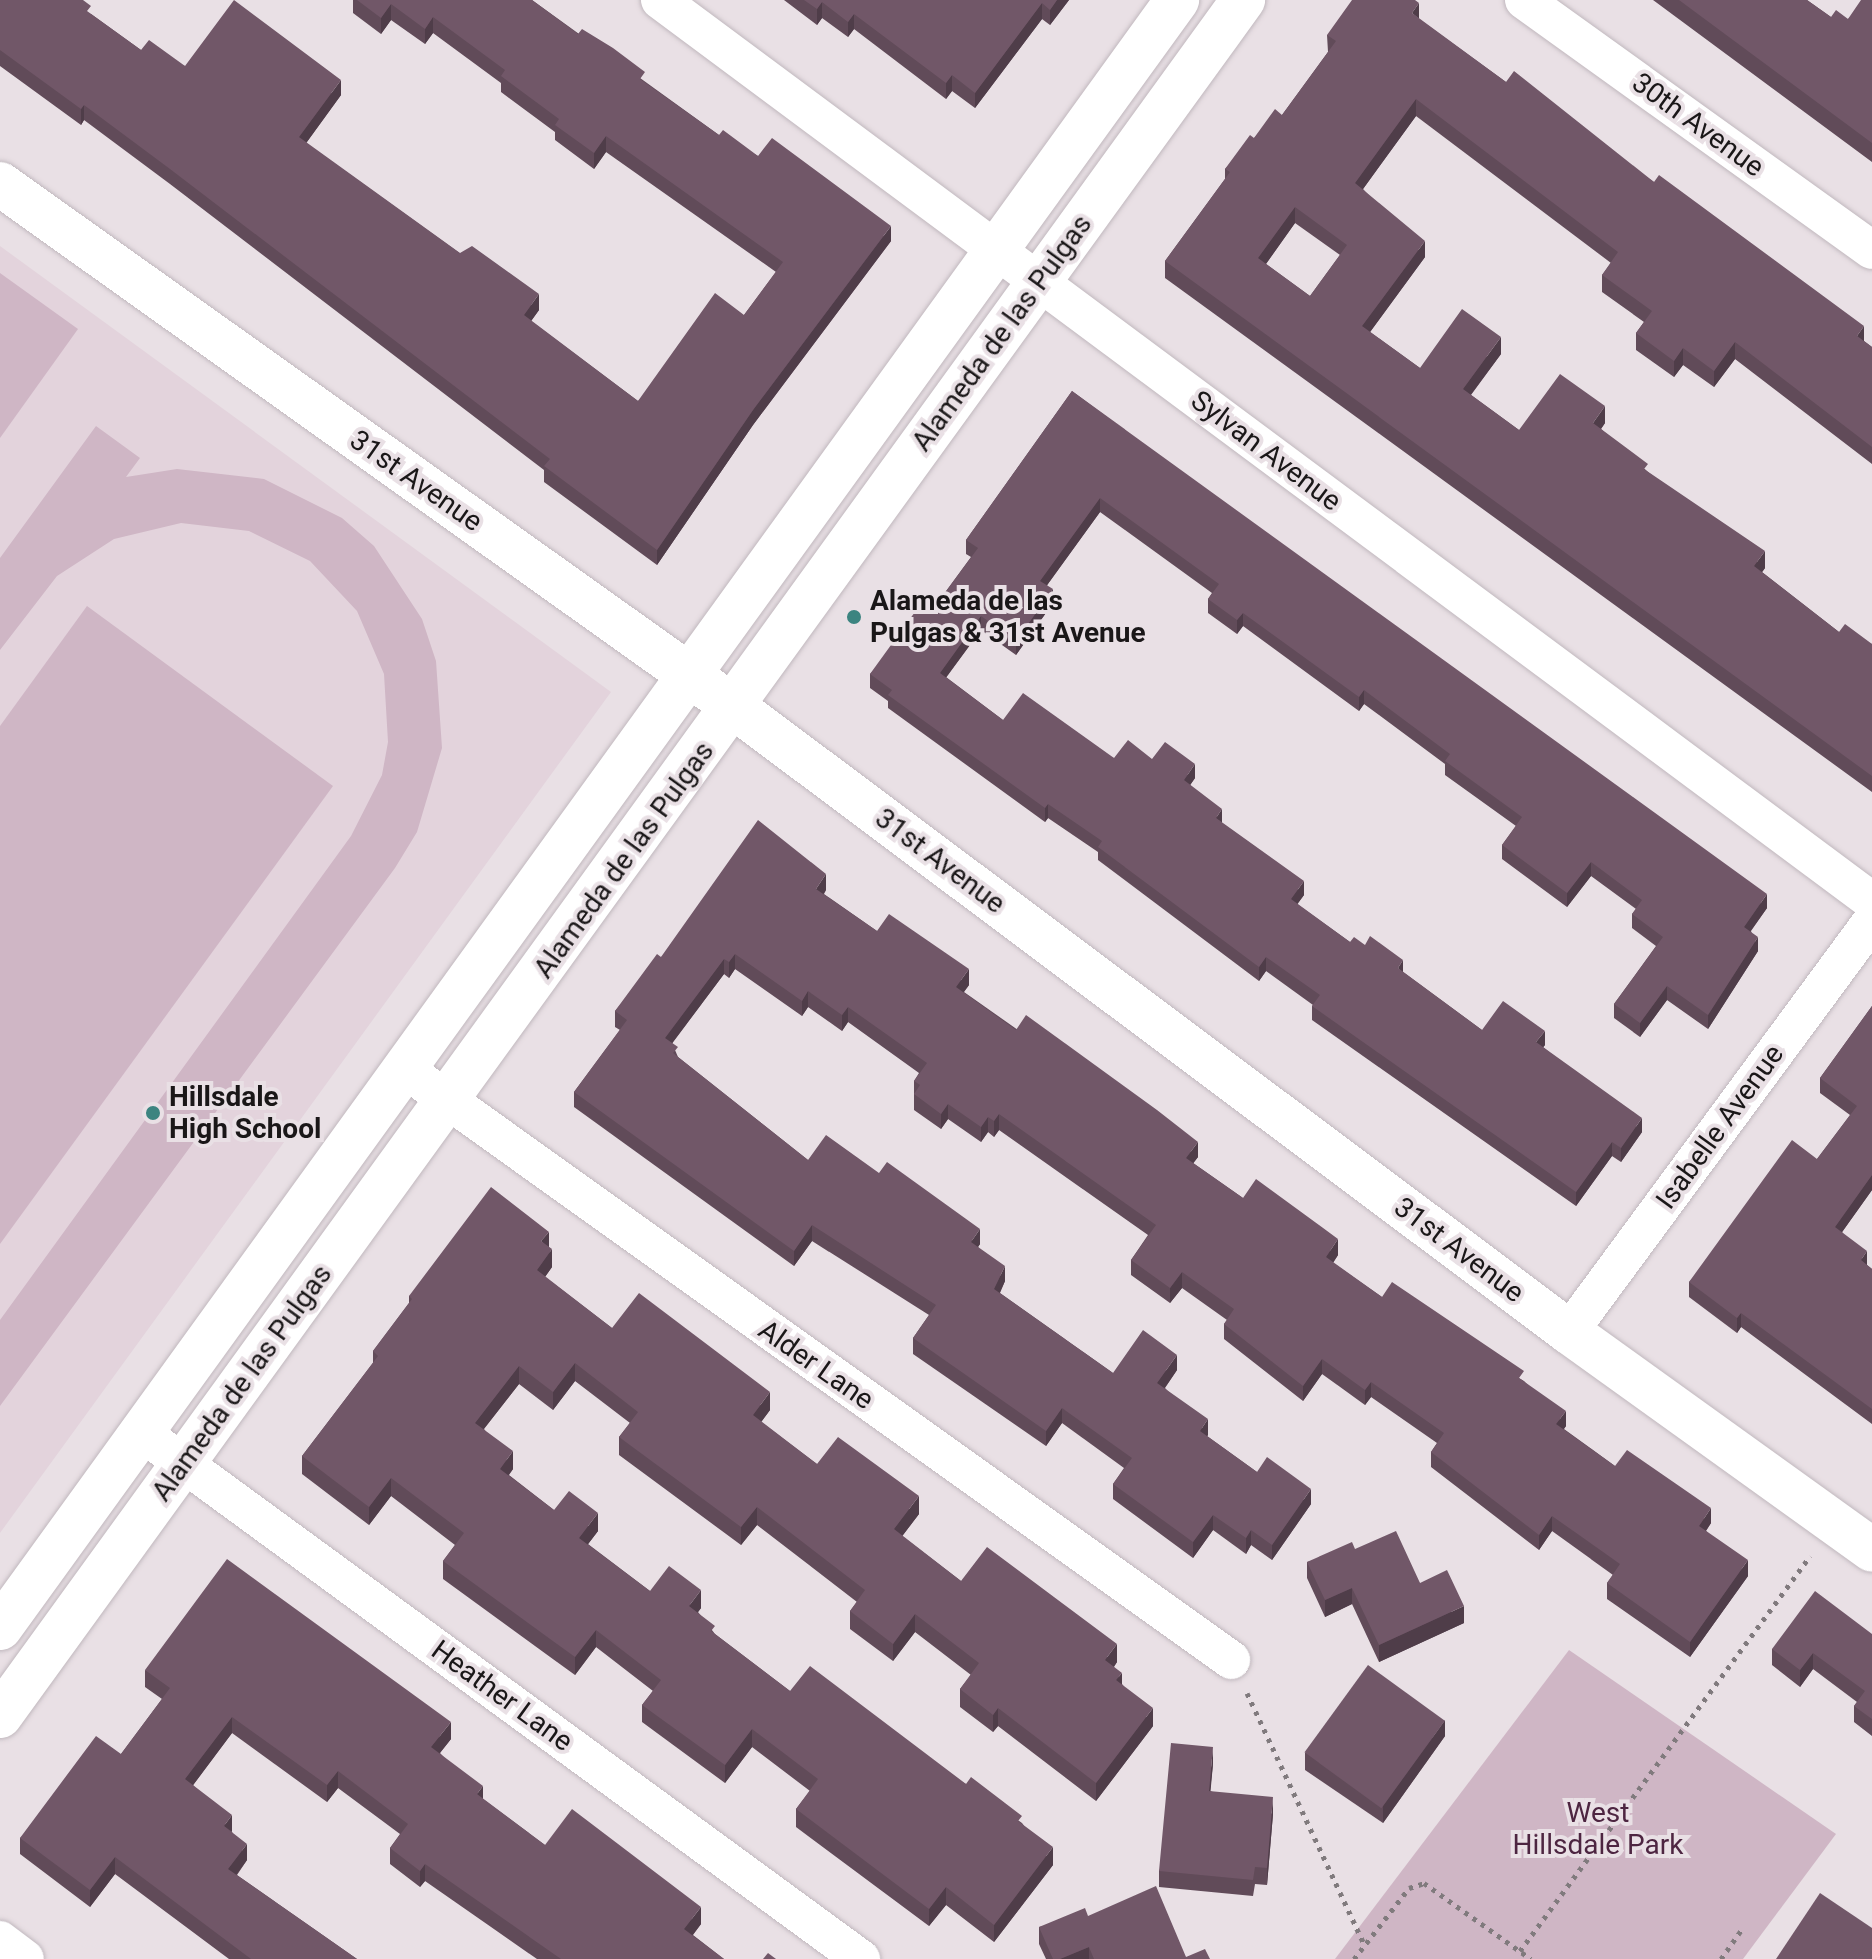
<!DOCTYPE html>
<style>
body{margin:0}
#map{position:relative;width:1872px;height:1959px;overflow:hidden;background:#e9e0e5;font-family:Roboto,sans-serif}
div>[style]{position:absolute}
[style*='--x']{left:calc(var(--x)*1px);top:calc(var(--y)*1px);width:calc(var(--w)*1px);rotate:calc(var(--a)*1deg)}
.built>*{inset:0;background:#e3d3dc}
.green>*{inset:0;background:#cfb6c5}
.path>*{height:5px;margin-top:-2.5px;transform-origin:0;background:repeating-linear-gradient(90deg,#807a7d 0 4px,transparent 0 10px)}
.roads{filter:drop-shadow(0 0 2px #c1b8be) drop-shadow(0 0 2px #c1b8be)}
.minor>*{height:38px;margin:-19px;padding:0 19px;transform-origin:19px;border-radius:19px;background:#fff}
.tertiary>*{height:44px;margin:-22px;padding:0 22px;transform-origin:22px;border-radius:22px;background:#fff}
.secondary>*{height:44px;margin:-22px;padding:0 22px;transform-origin:22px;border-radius:22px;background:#fff}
.wall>*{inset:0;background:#614b59}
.shaded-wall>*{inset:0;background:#4f3d49}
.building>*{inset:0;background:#715768;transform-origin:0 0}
.dots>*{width:22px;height:22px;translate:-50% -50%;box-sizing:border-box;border:4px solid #e9e0e5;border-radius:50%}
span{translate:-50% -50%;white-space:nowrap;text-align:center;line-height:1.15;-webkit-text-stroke:8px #e9e0e5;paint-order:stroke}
.street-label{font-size:28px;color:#1a1718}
.poi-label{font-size:28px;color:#1a1718;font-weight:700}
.left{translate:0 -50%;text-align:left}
.park-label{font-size:28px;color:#4d2541}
</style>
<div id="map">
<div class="built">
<div style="clip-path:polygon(0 246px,611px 692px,0 1533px)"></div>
</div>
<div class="green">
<div style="clip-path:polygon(0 273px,78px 329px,0 438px)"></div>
<div style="clip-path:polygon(96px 426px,140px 458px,126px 477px,177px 469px,264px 479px,342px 518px,374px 546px,422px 619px,436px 661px,442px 748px,417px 832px,395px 868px,0 1406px,0 1320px,351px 836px,382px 775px,388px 742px,384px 674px,357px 611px,310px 561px,249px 531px,181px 523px,114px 539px,57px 576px,0 650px,0 558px)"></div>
<div style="clip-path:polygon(87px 606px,333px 786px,0 1244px,0 726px)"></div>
<div style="clip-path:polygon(1569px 1650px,1836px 1834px,1743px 1959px,1335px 1959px)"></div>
</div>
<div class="path">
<div style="--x:1247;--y:1693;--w:279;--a:65"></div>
<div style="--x:1520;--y:1951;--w:490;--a:-53.7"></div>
<div style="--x:1354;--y:1959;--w:90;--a:-52.2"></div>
<div style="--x:1409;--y:1888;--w:16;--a:-18"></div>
<div style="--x:1424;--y:1883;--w:131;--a:35.4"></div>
<div style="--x:1721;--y:1959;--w:35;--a:-55"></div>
</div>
<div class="roads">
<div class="minor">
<div style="--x:660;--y:0;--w:1510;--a:36.63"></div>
<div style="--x:1524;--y:0;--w:428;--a:35.7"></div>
<div style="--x:403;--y:1068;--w:1018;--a:35.56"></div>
<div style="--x:1569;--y:1332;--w:511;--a:-53.6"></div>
<div style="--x:142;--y:1433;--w:891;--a:36.19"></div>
<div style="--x:0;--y:1940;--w:31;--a:37"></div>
</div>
<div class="tertiary">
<div style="--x:0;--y:184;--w:901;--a:35.47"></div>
<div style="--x:734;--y:707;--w:1043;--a:36.81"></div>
<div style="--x:1569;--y:1332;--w:373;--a:35.7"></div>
</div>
<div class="secondary">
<div style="--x:0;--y:1628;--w:2009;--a:-54.13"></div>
<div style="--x:0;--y:1716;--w:2119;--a:-54.08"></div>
</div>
</div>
<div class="wall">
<div style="clip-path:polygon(0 0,91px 14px,141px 50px,185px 66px,341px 95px,306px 143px,539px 310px,531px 321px,638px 401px,744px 315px,776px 272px,606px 152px,594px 169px,555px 140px,555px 132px,501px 92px,501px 83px,433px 33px,425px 44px,391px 20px,381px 34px,353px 13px,353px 0,532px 0,719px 135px,758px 156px,891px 241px,753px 425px,657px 565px,544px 482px,544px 470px,170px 184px,84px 120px,81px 125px,0 66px)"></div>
<div style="clip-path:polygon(784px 0,1069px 0,1050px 25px,1042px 19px,975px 108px,952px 91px,946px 99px,854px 29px,848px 37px,822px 18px,817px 25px)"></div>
<div style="clip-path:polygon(1653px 0,1807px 0,1831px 17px,1848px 19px,1872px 0,1872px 162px)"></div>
<div style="clip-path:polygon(evenodd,1419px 19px,1506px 82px,1654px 182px,1872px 347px,1872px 464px,1735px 359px,1714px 387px,1683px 365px,1674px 377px,1636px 350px,1636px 333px,1644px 322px,1602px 292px,1602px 275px,1611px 263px,1416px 116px,1363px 189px,1425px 257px,1370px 332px,1420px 368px,1501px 354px,1471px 395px,1519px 430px,1605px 423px,1601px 429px,1648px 472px,1765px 568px,1762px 572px,1839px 632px,1872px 644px,1872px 792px,1165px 278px,1165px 261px,1225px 179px,1225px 169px,1254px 138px,1282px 115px,1328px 52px,1327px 35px,1419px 19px,1295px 223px,1340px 255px,1310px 296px,1266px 264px,1295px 223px)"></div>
<div style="clip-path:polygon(1072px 391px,1767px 908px,1751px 931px,1758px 951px,1708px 1029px,1667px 1000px,1640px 1037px,1614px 1018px,1614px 1004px,1656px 946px,1632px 928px,1632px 914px,1636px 909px,1591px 876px,1567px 907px,1502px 859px,1502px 845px,1516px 826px,1445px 775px,1445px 764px,1364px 704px,1359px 711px,1243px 626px,1237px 634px,1208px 613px,1208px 599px,1212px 593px,1100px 512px,1047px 585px,1053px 603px,1016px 655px,981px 630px,946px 677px,1003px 720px,1114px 758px,1152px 759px,1195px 778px,1190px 785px,1222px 823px,1304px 895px,1297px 904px,1350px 942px,1403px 972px,1482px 1030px,1545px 1045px,1543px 1047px,1642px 1132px,1621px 1162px,1612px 1156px,1576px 1206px,1312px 1020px,1312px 1006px,1313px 1005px,1266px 971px,1259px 981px,1098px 860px,1098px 852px,1048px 818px,1045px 822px,888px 708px,888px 701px,870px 688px,870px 674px,930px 613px,971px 557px,966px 554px,966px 540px)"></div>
<div style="clip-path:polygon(826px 890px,824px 894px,877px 931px,969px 985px,964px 992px,1198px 1157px,1193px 1163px,1243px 1198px,1338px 1255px,1333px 1263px,1382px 1297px,1524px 1381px,1566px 1426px,1564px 1429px,1615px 1466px,1711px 1523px,1706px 1531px,1748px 1576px,1690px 1657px,1607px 1599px,1607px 1583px,1613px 1575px,1552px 1531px,1539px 1550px,1431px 1467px,1431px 1452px,1437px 1443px,1371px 1397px,1365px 1405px,1322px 1374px,1303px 1401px,1224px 1339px,1224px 1324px,1227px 1320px,1182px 1288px,1170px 1303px,1131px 1275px,1131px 1260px,1148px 1235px,999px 1130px,994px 1137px,988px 1132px,981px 1142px,948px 1119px,941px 1129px,914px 1110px,914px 1081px,919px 1073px,848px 1022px,842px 1031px,808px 1007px,802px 1016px,735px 969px,729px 978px,724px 974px,672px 1043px,678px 1057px,808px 1160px,980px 1244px,978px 1247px,1005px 1281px,1000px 1293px,1113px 1373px,1177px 1370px,1165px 1388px,1208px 1435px,1207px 1436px,1257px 1472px,1311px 1504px,1272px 1560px,1251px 1545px,1246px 1554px,1213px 1530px,1193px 1558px,1113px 1499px,1113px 1484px,1124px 1468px,1062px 1423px,1046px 1446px,913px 1354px,913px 1338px,929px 1315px,812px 1241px,794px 1266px,574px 1107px,574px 1092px,620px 1030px,615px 1027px,615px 1011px,661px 957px)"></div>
<div style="clip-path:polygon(1872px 1006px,1872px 1190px,1842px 1232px,1867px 1265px,1872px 1269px,1872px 1424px,1741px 1327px,1737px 1333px,1689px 1297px,1689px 1282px,1817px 1159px,1850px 1115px,1820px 1093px,1820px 1078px)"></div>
<div style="clip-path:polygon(549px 1247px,552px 1267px,545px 1277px,612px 1328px,770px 1410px,761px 1422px,817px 1464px,919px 1514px,902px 1536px,961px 1581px,1117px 1662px,1114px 1667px,1122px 1684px,1153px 1726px,1096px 1801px,998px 1726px,993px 1732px,960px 1707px,960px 1689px,971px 1675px,915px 1632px,893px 1661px,850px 1629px,850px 1611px,857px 1602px,757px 1525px,741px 1545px,619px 1455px,619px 1437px,630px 1423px,575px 1381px,553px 1410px,519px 1384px,484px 1429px,513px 1469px,509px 1475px,554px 1510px,598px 1531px,588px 1544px,650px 1591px,701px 1608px,698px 1612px,715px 1634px,790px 1691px,966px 1784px,1022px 1823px,1053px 1865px,994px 1942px,946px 1905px,929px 1926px,796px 1827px,796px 1809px,810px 1791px,752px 1747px,725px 1783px,642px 1722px,642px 1705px,653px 1691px,596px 1647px,575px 1675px,443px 1579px,443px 1561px,455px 1545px,391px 1496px,369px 1525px,302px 1474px,302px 1456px,373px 1363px,373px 1351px,409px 1303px,409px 1296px)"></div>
<div style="clip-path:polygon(1355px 1549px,1420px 1583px,1464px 1623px,1379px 1662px,1352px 1604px,1325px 1617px,1307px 1578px,1307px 1562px)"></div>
<div style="clip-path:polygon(1872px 1634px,1872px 1736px,1854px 1722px,1854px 1706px,1857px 1702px,1813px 1669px,1800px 1687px,1772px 1665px,1772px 1649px)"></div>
<div style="clip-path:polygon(145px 1670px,451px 1739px,440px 1753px,483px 1799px,545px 1845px,701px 1924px,693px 1935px,724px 1959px,537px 1959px,425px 1881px,420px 1887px,390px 1864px,390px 1848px,400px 1834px,338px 1788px,327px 1802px,232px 1733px,193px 1785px,232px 1832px,247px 1860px,237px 1875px,357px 1959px,229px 1959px,115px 1874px,90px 1907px,20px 1854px,20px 1838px,121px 1754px,162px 1699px,145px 1687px)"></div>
<div style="clip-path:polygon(1445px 1736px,1383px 1823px,1305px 1770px,1305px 1753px)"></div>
<div style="clip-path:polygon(1213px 1764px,1210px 1791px,1273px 1814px,1267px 1885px,1255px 1884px,1253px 1896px,1159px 1887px,1159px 1871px)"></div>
<div style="clip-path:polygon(1088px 1916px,1186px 1957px,1210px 1959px,1046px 1959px,1039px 1944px,1039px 1927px)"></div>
</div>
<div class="shaded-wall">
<div style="clip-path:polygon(1057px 0,1069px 0,1050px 25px,1050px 10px)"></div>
<div style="clip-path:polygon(822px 2px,822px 18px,817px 25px,817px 9px)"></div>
<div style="clip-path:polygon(1042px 3px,1042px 19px,975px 108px,975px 93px)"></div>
<div style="clip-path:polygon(1419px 3px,1419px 19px,1412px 13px)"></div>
<div style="clip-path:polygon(391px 4px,391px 20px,381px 34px,381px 18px)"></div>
<div style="clip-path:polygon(854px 14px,854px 29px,848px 37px,848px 22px)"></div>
<div style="clip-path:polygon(433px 17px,433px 33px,425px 44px,425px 29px)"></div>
<div style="clip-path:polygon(952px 75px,952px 91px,946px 99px,946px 83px)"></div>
<div style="clip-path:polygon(341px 80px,341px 95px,299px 153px,299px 137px)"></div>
<div style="clip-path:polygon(1416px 99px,1416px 116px,1355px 200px,1355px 183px)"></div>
<div style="clip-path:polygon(84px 105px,84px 120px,81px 125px,81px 109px)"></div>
<div style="clip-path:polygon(606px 136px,606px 152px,594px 169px,594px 153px)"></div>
<div style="clip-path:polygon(1295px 207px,1295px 223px,1258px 275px,1258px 258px)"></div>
<div style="clip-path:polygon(891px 226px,891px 241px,753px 425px,657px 565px,657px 550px,753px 410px)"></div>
<div style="clip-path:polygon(1425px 241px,1425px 257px,1362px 343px,1362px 326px)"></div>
<div style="clip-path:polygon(539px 294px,539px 310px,524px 331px,524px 315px)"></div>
<div style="clip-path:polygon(1864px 326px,1864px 342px,1857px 336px)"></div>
<div style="clip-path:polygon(1501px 337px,1501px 354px,1463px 405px,1463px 389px)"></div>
<div style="clip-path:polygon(1735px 342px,1735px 359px,1714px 387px,1714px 371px)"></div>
<div style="clip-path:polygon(1683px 348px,1683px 365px,1674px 377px,1674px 361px)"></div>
<div style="clip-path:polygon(1605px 406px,1605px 423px,1593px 440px,1593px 423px)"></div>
<div style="clip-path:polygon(1100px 498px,1100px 512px,1040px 595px,1040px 581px)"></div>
<div style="clip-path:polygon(1765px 551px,1765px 568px,1754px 583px,1754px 566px)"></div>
<div style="clip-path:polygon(1053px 589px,1053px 603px,1016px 655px,1016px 641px)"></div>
<div style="clip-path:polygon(1243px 613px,1243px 626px,1237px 634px,1237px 620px)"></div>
<div style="clip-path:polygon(981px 616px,981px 630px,940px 686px,940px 673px)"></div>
<div style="clip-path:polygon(1364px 690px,1364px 704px,1359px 711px,1359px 697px)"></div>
<div style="clip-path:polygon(1195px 764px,1195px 778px,1184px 794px,1184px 780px)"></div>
<div style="clip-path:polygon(1048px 804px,1048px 818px,1045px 822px,1045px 808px)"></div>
<div style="clip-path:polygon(1222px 809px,1222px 823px,1216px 818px)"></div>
<div style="clip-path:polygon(1591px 862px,1591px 876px,1567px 907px,1567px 893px)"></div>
<div style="clip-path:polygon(826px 874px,826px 890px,816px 904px,816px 889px)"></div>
<div style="clip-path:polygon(1304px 881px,1304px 895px,1291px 913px,1291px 899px)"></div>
<div style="clip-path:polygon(1767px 894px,1767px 908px,1744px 940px,1744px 927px)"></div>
<div style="clip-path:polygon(1758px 937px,1758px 951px,1708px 1029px,1708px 1015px)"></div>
<div style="clip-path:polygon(735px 954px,735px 969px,729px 978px,729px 962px)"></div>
<div style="clip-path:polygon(1266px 957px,1266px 971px,1259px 981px,1259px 967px)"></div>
<div style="clip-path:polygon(724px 959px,724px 974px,665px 1053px,665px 1038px)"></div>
<div style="clip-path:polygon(1403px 960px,1403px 974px,1398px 968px)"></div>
<div style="clip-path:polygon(969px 969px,969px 985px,956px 1002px,956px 987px)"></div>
<div style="clip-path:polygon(1667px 986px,1667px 1000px,1640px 1037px,1640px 1023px)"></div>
<div style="clip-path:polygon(808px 991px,808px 1007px,802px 1016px,802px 1001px)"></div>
<div style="clip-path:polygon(848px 1007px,848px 1022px,842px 1031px,842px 1015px)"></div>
<div style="clip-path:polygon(1545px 1031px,1545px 1045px,1536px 1056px,1536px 1042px)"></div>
<div style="clip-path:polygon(948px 1104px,948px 1119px,941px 1129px,941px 1114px)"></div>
<div style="clip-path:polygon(999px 1114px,999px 1130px,994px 1137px,994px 1121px)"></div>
<div style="clip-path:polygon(988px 1117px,988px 1132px,981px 1142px,981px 1127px)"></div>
<div style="clip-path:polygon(1642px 1118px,1642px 1132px,1621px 1162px,1621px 1148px)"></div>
<div style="clip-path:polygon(1198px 1142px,1198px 1157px,1186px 1173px,1186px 1158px)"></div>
<div style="clip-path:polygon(1612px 1142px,1612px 1156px,1576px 1206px,1576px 1192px)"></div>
<div style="clip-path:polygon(1872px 1175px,1872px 1190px,1835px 1242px,1835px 1227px)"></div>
<div style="clip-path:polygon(812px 1225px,812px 1241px,794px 1266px,794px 1251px)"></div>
<div style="clip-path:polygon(980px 1229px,980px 1244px,971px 1257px,971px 1242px)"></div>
<div style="clip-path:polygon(549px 1232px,549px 1250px,541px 1241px)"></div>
<div style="clip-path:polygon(1338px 1239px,1338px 1255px,1326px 1273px,1326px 1257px)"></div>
<div style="clip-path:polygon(552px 1249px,552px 1267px,537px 1288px,537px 1270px)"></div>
<div style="clip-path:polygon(1867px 1251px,1867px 1266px,1861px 1260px)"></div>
<div style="clip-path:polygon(1005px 1266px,1005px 1281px,994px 1305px,994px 1289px)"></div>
<div style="clip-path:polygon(1182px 1272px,1182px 1288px,1170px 1303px,1170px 1288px)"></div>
<div style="clip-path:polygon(1741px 1313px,1741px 1327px,1737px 1333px,1737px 1318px)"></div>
<div style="clip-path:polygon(1177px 1355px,1177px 1370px,1157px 1399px,1157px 1383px)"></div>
<div style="clip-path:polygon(1322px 1359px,1322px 1374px,1303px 1401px,1303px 1386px)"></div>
<div style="clip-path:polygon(575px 1363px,575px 1381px,553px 1410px,553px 1392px)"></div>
<div style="clip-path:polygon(519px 1366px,519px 1384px,475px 1440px,475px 1423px)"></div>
<div style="clip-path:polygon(1371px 1382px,1371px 1397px,1365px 1405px,1365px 1390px)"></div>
<div style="clip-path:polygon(770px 1392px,770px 1410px,753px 1433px,753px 1415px)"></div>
<div style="clip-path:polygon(1062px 1408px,1062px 1423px,1046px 1446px,1046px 1431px)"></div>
<div style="clip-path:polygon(1566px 1411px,1566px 1426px,1556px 1439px,1556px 1424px)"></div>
<div style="clip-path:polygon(1208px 1419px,1208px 1435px,1200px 1446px,1200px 1431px)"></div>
<div style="clip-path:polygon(513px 1451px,513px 1469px,500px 1486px,500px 1469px)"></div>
<div style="clip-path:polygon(391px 1478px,391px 1496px,369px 1525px,369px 1507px)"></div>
<div style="clip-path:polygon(1311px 1489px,1311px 1504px,1272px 1560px,1272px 1545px)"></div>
<div style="clip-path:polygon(919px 1496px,919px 1514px,894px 1547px,894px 1529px)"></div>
<div style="clip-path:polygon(757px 1507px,757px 1525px,741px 1545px,741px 1527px)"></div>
<div style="clip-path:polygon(1711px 1508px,1711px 1523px,1699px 1541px,1699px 1526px)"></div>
<div style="clip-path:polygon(598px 1513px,598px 1531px,579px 1556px,579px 1538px)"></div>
<div style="clip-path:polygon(1213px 1515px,1213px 1530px,1193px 1558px,1193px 1542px)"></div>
<div style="clip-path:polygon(1552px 1516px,1552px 1531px,1539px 1550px,1539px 1535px)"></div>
<div style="clip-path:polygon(1251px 1530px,1251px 1545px,1246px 1554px,1246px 1538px)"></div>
<div style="clip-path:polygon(1748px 1560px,1748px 1576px,1690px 1657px,1690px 1642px)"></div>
<div style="clip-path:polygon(1352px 1588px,1352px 1604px,1325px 1617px,1325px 1600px)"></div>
<div style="clip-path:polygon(701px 1590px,701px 1608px,689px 1624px,689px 1606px)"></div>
<div style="clip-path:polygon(1464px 1606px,1464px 1623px,1379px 1662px,1379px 1645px)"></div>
<div style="clip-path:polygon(915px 1614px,915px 1632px,893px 1661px,893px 1644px)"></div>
<div style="clip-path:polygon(596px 1630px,596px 1647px,575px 1675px,575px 1657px)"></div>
<div style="clip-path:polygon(1117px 1644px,1117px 1662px,1105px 1678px,1105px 1660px)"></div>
<div style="clip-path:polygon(1813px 1653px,1813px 1669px,1800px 1687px,1800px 1670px)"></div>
<div style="clip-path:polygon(1122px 1673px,1122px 1690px,1116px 1680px)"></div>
<div style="clip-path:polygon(998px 1708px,998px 1726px,993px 1732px,993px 1715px)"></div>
<div style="clip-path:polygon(1153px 1708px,1153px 1726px,1096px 1801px,1096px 1783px)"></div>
<div style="clip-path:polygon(232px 1717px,232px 1733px,185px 1796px,185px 1779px)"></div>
<div style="clip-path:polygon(1445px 1720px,1445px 1736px,1383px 1823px,1383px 1806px)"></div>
<div style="clip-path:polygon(451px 1722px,451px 1739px,431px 1764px,431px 1747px)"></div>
<div style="clip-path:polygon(752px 1729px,752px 1747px,725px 1783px,725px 1765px)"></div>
<div style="clip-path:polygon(1213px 1747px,1213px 1764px,1209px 1808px,1209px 1791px)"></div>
<div style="clip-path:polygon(338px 1771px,338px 1788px,327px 1802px,327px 1785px)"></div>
<div style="clip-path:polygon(483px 1786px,483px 1803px,477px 1794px)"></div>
<div style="clip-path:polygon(1273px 1797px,1273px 1814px,1267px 1885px,1267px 1868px)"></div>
<div style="clip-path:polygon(232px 1815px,232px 1832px,224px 1826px)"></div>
<div style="clip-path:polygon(247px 1844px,247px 1860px,228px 1886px,228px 1869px)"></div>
<div style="clip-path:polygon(1053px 1847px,1053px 1865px,994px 1942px,994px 1925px)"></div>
<div style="clip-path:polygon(115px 1857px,115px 1874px,90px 1907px,90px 1890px)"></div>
<div style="clip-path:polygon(425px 1864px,425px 1881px,420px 1887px,420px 1871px)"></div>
<div style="clip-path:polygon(946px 1887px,946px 1905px,929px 1926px,929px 1909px)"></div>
<div style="clip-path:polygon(701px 1907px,701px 1924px,684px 1946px,684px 1929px)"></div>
<div style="clip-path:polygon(1089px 1947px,1089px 1959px,1060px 1959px)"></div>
</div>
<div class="building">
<div style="clip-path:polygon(0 0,83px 0,91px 6px,87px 11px,141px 50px,149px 40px,185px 66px,234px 0,341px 80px,299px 137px,460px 253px,472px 246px,539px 294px,524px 315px,638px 401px,715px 293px,744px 315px,783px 262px,606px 136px,594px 153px,555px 125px,559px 119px,501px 76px,505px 70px,433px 17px,425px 29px,391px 4px,381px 18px,357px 0,532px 0,578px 34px,582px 29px,613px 48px,645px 72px,640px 79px,719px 135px,723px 130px,758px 156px,772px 138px,891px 226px,753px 410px,657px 550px,544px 466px,550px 459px,170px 169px,84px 105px,81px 109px,0 50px)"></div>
<div style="clip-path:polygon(804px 0,1057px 0,1050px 10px,1042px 3px,975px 93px,952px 75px,946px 83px,854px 14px,848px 22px,822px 2px,817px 9px)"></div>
<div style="clip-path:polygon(evenodd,1352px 0,1415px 0,1419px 3px,1412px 13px,1506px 82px,1514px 71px,1654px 182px,1659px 175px,1864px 326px,1857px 336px,1872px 347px,1872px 447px,1735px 342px,1714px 371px,1683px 348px,1674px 361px,1636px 333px,1652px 311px,1602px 275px,1618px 252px,1416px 99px,1355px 183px,1425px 241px,1362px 326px,1420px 368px,1462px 309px,1501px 337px,1463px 389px,1519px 430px,1560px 374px,1605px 406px,1593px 423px,1648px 464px,1644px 469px,1765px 551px,1754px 566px,1839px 632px,1845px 624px,1872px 644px,1872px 776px,1165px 261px,1230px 172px,1225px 169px,1250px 135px,1254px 138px,1275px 109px,1282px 115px,1336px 41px,1327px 35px,1352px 0,1295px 207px,1347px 245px,1310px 296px,1258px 258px,1295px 207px)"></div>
<div style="clip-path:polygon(1679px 0,1807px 0,1831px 17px,1836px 10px,1848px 19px,1861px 0,1872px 0,1872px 143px)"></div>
<div style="clip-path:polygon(1072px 391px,1767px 894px,1744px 927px,1758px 937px,1708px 1015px,1667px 986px,1640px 1023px,1614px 1004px,1663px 937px,1632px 914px,1642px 900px,1591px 862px,1567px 893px,1502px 845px,1522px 817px,1445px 761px,1450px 754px,1364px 690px,1359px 697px,1243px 613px,1237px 620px,1208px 599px,1219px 584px,1100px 498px,1040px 581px,1053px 589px,1016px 641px,981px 616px,940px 673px,1003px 720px,1023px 693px,1114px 758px,1128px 740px,1152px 759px,1165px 742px,1195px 764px,1184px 780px,1222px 809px,1216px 818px,1304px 881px,1291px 899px,1350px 942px,1354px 937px,1365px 945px,1370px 936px,1403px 960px,1398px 968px,1482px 1030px,1503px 1001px,1545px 1031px,1536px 1042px,1642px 1118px,1621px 1148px,1612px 1142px,1576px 1192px,1312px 1006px,1320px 995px,1266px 957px,1259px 967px,1098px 847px,1102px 841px,1048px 804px,1045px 808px,888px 695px,892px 690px,870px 674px,920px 605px,930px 613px,978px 548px,966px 540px)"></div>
<div style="clip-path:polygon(758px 820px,826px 874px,816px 889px,877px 931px,889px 914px,969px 969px,956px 987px,1016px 1030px,1026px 1015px,1157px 1110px,1198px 1142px,1186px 1158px,1243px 1198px,1256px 1179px,1338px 1239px,1326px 1257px,1382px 1297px,1392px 1282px,1524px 1371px,1519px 1378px,1566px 1411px,1556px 1424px,1615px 1466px,1627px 1450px,1711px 1508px,1699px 1526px,1748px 1560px,1690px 1642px,1607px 1583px,1620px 1564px,1552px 1516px,1539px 1535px,1431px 1452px,1444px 1433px,1371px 1382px,1365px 1390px,1322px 1359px,1303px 1386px,1224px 1324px,1234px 1309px,1182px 1272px,1170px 1288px,1131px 1260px,1156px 1225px,999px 1114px,994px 1121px,988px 1117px,981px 1127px,948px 1104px,941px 1114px,914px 1094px,920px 1085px,914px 1081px,927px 1063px,848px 1007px,842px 1015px,808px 991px,802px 1001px,735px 954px,729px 962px,724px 959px,665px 1038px,678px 1047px,673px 1053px,808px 1160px,826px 1135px,879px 1173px,887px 1162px,980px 1229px,971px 1242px,1005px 1266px,994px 1289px,1113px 1373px,1143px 1330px,1177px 1355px,1157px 1383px,1208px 1419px,1200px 1431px,1257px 1472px,1267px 1457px,1311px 1489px,1272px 1545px,1251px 1530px,1246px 1538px,1213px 1515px,1193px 1542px,1113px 1484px,1132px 1458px,1062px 1408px,1046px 1431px,913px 1338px,936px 1305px,812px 1225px,794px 1251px,574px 1092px,627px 1020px,615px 1011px,657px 954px,661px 957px)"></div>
<div style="clip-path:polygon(1872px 1006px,1872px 1175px,1835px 1227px,1867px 1251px,1861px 1260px,1872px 1269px,1872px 1409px,1741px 1313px,1737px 1318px,1689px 1282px,1792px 1140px,1817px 1159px,1857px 1106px,1820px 1078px)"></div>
<div style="clip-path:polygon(491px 1187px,549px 1232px,541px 1241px,552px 1249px,537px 1270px,612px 1328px,639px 1293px,770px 1392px,753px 1415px,817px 1464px,838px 1437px,919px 1496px,894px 1529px,961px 1581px,987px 1547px,1117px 1644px,1105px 1660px,1122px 1673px,1116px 1680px,1153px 1708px,1096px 1783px,998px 1708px,993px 1715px,960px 1689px,979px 1663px,915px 1614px,893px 1644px,850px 1611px,865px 1590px,757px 1507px,741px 1527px,619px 1437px,638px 1412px,575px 1363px,553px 1392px,519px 1366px,475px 1423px,513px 1451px,500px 1469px,554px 1510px,569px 1491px,598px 1513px,579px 1538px,650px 1591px,669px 1566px,701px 1590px,689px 1606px,715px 1626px,711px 1631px,790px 1691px,810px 1666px,966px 1784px,971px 1777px,1022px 1816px,1018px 1821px,1053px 1847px,994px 1925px,946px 1887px,929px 1909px,796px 1809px,818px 1779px,752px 1729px,725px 1765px,642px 1705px,661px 1680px,596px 1630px,575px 1657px,443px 1561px,464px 1533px,391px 1478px,369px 1507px,302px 1456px,378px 1356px,373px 1351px,412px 1299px,409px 1296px)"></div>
<div style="clip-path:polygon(1396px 1531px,1420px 1583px,1447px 1570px,1464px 1606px,1379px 1645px,1352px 1588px,1325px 1600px,1307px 1562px,1352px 1542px,1355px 1549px)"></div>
<div style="clip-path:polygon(227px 1559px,451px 1722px,431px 1747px,483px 1786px,477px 1794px,545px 1845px,572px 1809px,701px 1907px,684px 1929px,724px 1959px,561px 1959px,425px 1864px,420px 1871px,390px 1848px,408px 1824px,338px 1771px,327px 1785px,232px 1717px,185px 1779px,232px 1815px,224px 1826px,247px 1844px,228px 1869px,357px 1959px,251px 1959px,115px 1857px,90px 1890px,20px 1838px,96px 1736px,121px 1754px,170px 1688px,145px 1670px)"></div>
<div style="clip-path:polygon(1815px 1591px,1872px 1634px,1872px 1719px,1854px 1706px,1865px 1691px,1813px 1653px,1800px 1670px,1772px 1649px)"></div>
<div style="left:1368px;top:1665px;width:95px;height:108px;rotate:36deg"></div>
<div style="clip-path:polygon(1171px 1743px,1213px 1747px,1209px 1791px,1273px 1797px,1267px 1868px,1255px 1867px,1253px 1880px,1159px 1871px)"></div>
<div style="clip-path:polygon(1156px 1886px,1186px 1957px,1205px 1949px,1210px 1959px,1094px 1959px,1089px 1947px,1060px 1959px,1053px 1959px,1039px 1927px,1085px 1908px,1088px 1916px)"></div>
<div style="clip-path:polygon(1820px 1893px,1872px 1928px,1872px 1959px,1776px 1959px)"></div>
<div style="clip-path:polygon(768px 1953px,776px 1959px,763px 1959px)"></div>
</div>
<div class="dots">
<div style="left:854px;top:617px;background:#3c8480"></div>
<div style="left:153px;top:1113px;background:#3c8480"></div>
</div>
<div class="street-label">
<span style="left:1698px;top:125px;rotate:36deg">30th Avenue</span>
<span style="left:1002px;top:333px;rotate:-54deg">Alameda de las Pulgas</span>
<span style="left:1266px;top:451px;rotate:37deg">Sylvan Avenue</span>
<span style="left:416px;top:481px;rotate:35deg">31st Avenue</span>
<span style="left:624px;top:860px;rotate:-54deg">Alameda de las Pulgas</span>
<span style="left:940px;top:861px;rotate:37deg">31st Avenue</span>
<span style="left:1720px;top:1127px;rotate:-54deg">Isabelle Avenue</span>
<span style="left:1459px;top:1250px;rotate:37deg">31st Avenue</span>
<span style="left:816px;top:1365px;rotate:35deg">Alder Lane</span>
<span style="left:242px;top:1383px;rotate:-54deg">Alameda de las Pulgas</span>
<span style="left:502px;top:1696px;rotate:36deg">Heather Lane</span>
</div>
<div class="poi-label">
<span class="left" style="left:870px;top:617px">Alameda de las<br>Pulgas &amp; 31st Avenue</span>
<span class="left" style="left:169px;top:1113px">Hillsdale<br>High School</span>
</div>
<div class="park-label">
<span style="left:1598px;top:1829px">West<br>Hillsdale Park</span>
</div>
</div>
